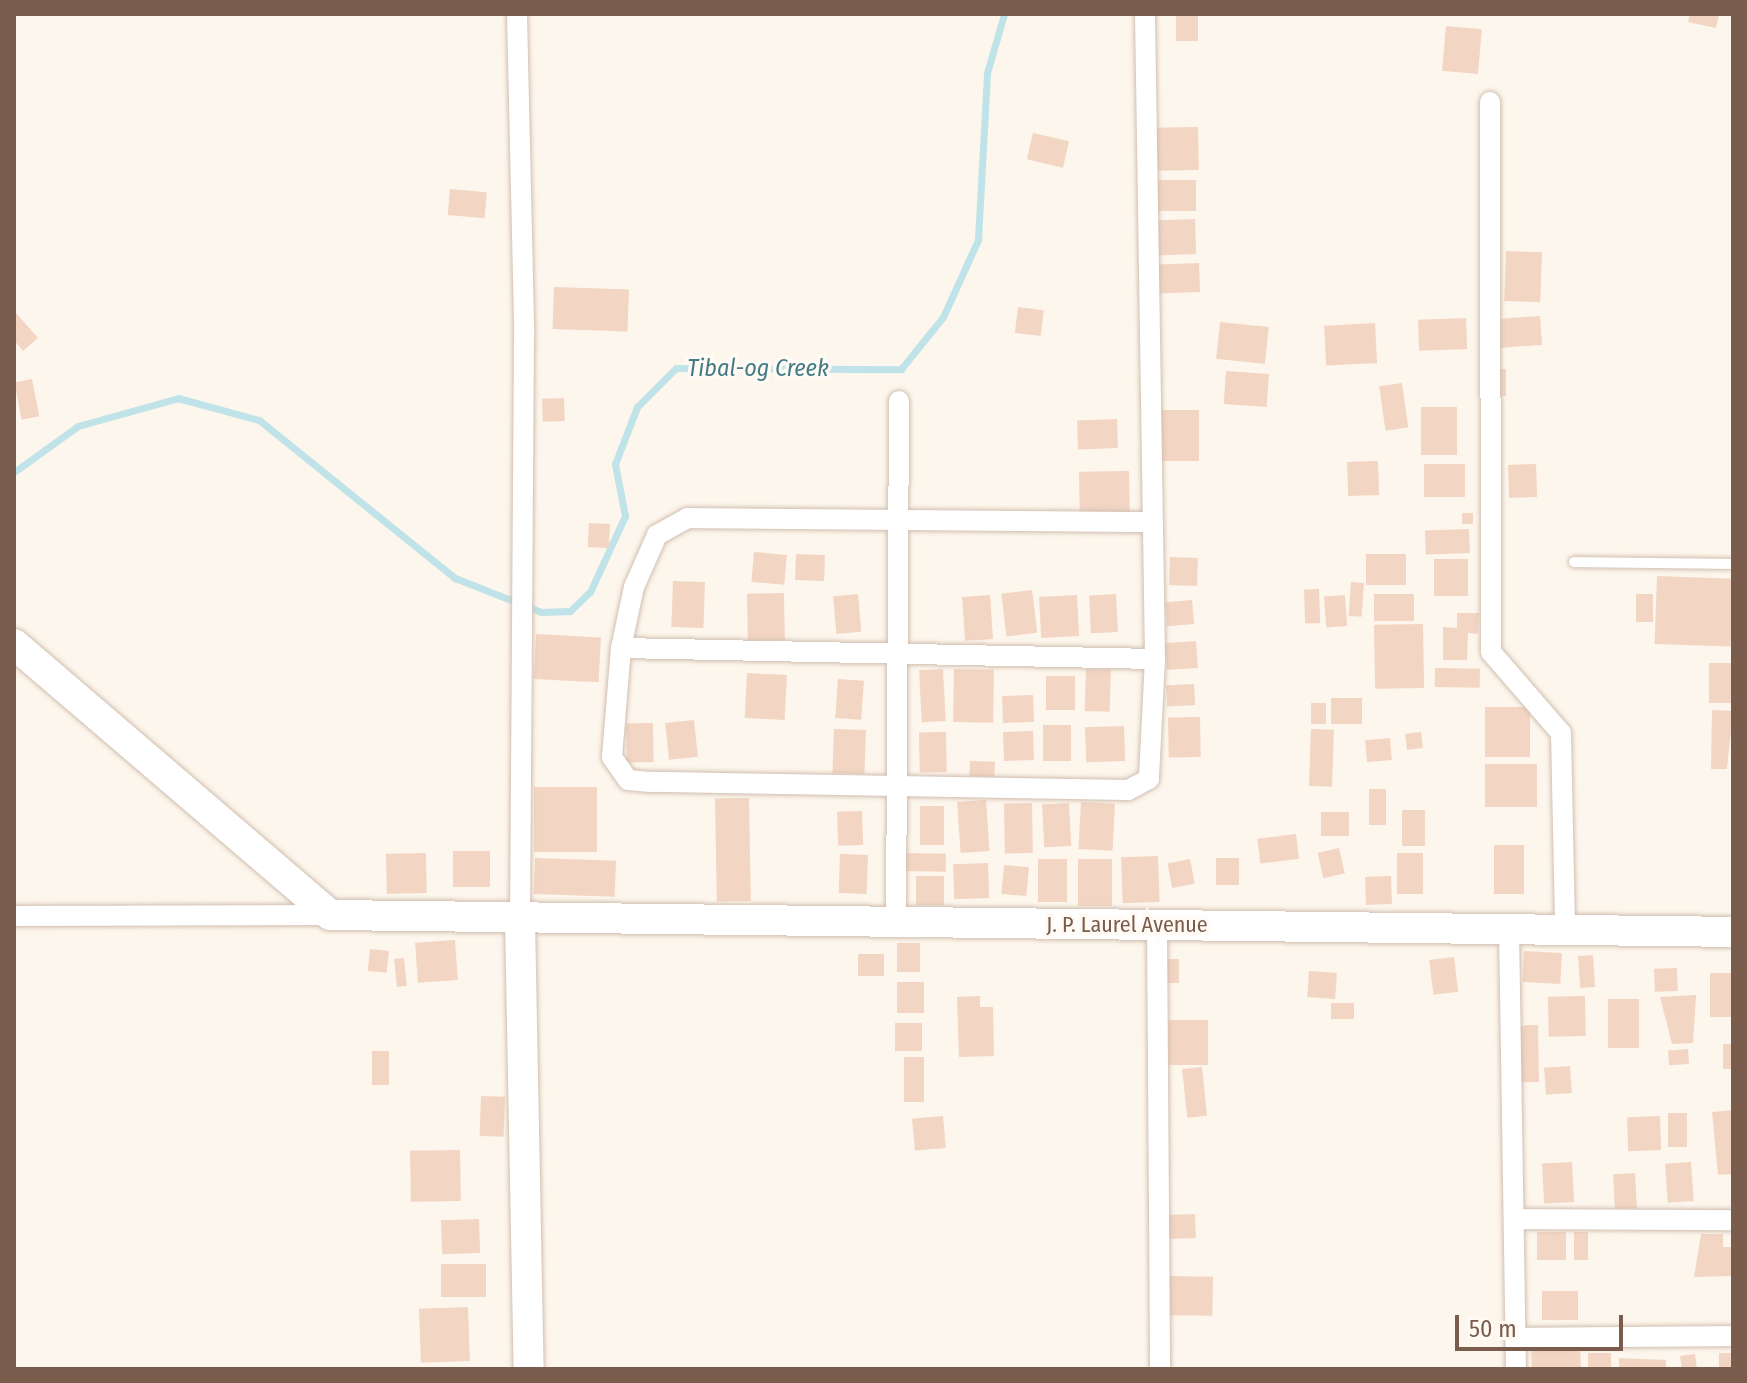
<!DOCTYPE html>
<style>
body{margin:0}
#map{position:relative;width:1747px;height:1383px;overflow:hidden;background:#fdf6ec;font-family:"Fira Sans Condensed",sans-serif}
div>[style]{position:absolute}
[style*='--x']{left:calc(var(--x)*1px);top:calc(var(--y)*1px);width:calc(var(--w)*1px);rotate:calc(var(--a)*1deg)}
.stream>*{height:7px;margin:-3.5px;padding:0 3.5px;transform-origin:3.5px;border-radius:3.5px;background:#bfe3e8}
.building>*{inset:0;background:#f3d5c3;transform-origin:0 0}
.roads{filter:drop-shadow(0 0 2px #d1beb0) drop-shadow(0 0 2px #d1beb0)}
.lane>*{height:10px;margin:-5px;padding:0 5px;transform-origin:5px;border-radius:5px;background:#fff}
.street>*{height:20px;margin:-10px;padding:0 10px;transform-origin:10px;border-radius:10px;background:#fff}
.secondary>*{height:30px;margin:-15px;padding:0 15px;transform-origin:15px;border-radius:15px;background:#fff}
span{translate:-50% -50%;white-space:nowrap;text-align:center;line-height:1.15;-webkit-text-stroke:7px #fffaf3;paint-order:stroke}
.street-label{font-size:22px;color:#7a5c4d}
.water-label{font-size:24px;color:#437c86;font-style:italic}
.frame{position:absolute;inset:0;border:16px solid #7a5c4d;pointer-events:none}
.scale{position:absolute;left:1455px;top:1315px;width:168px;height:36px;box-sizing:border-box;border:4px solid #7a5c4d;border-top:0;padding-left:10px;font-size:24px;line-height:28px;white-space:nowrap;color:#7a5c4d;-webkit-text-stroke:6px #fffaf3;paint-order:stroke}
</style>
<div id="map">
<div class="stream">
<div style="--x:14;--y:472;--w:79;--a:-35.7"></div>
<div style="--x:78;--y:426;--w:104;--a:-15.6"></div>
<div style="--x:178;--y:398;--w:84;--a:15.2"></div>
<div style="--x:259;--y:420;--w:252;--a:38.9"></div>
<div style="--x:455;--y:578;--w:92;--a:21.6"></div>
<div style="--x:541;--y:612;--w:29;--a:-2"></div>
<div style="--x:570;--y:611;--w:28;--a:-44"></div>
<div style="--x:590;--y:592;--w:84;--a:-65.3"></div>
<div style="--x:625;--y:516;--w:53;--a:-100.9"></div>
<div style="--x:615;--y:464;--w:61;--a:-68.9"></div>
<div style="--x:637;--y:407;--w:55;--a:-45"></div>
<div style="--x:676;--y:368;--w:225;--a:0.3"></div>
<div style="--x:901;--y:369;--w:67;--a:-51.1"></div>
<div style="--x:943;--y:317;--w:85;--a:-65.6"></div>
<div style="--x:978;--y:240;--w:167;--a:-86.9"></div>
<div style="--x:987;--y:73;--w:61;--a:-73.9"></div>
</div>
<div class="building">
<div style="left:1176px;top:14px;width:22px;height:27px"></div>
<div style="clip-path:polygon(1690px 14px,1719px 14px,1716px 28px,1688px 22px)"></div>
<div style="left:1446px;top:26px;width:36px;height:45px;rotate:5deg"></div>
<div style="left:1198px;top:127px;width:43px;height:46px;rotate:89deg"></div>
<div style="left:1033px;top:133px;width:37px;height:27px;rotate:13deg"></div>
<div style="left:1155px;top:180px;width:41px;height:31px"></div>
<div style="left:450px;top:189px;width:37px;height:26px;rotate:5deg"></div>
<div style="left:1195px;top:219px;width:35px;height:41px;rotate:88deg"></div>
<div style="left:1506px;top:251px;width:36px;height:50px;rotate:2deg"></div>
<div style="left:1199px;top:263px;width:29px;height:42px;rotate:88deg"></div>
<div style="left:554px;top:287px;width:75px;height:42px;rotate:2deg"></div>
<div style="left:1018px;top:307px;width:26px;height:26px;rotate:7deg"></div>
<div style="clip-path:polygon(16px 313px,38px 338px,23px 351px,14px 340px)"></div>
<div style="left:1540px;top:316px;width:29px;height:47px;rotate:86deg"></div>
<div style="left:1466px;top:318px;width:31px;height:48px;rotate:88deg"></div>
<div style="left:1220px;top:322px;width:49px;height:37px;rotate:6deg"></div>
<div style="left:1375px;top:323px;width:40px;height:51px;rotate:87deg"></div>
<div style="left:1491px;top:369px;width:15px;height:27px"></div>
<div style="left:1226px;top:371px;width:43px;height:33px;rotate:4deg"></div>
<div style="left:32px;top:379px;width:38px;height:18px;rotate:79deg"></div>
<div style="left:1402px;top:383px;width:45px;height:23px;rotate:82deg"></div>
<div style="left:564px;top:398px;width:23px;height:22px;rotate:88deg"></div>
<div style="left:1421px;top:407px;width:36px;height:48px"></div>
<div style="left:1156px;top:410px;width:43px;height:51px"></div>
<div style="left:1117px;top:419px;width:29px;height:40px;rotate:88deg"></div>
<div style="left:1378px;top:461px;width:34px;height:31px;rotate:88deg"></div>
<div style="left:1424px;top:464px;width:41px;height:33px"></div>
<div style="left:1536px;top:464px;width:33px;height:28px;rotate:88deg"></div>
<div style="left:1129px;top:471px;width:43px;height:50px;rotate:89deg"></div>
<div style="left:1462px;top:513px;width:11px;height:11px"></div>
<div style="left:589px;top:523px;width:21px;height:24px;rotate:3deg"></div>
<div style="left:1469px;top:529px;width:24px;height:44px;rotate:88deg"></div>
<div style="left:754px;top:552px;width:33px;height:30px;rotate:5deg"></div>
<div style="left:796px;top:554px;width:29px;height:26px;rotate:2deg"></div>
<div style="left:1406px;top:554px;width:31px;height:40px;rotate:90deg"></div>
<div style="left:1170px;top:557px;width:28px;height:28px;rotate:2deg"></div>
<div style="left:1434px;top:559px;width:34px;height:37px"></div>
<div style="left:1657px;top:576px;width:76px;height:68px;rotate:2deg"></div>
<div style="left:673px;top:581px;width:32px;height:46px;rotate:2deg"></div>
<div style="left:1351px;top:582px;width:13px;height:34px;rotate:4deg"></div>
<div style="left:1319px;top:589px;width:34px;height:15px;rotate:88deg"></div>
<div style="left:1032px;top:590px;width:43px;height:31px;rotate:83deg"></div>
<div style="left:784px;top:593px;width:47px;height:37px;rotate:89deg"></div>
<div style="left:858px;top:594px;width:38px;height:25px;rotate:85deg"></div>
<div style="left:1116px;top:594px;width:38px;height:27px;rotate:87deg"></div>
<div style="left:1374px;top:594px;width:40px;height:27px"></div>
<div style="left:1636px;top:594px;width:17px;height:28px"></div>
<div style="left:990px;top:595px;width:44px;height:28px;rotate:86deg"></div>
<div style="left:1077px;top:595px;width:41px;height:38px;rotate:87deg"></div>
<div style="left:1345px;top:595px;width:31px;height:21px;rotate:86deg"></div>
<div style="left:1192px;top:600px;width:24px;height:27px;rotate:85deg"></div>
<div style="clip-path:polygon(1457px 613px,1479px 613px,1478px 634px,1468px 633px,1467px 660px,1443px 660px,1443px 627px,1457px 628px)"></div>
<div style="left:1423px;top:624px;width:64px;height:49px;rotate:89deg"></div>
<div style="left:536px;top:634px;width:65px;height:45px;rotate:3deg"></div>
<div style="left:1196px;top:641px;width:27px;height:31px;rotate:86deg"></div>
<div style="left:1709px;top:663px;width:24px;height:40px"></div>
<div style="left:1435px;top:668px;width:45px;height:19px;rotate:1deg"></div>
<div style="left:943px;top:669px;width:52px;height:24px;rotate:87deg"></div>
<div style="left:954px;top:669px;width:40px;height:53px;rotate:1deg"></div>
<div style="left:1086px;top:669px;width:25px;height:42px;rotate:2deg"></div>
<div style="left:747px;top:673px;width:40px;height:45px;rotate:3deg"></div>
<div style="left:1075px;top:676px;width:34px;height:29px;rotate:90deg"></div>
<div style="left:838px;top:679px;width:26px;height:39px;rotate:4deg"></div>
<div style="left:1194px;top:684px;width:21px;height:28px;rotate:87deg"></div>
<div style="left:1033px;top:695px;width:27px;height:31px;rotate:88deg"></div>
<div style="left:1331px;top:698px;width:31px;height:26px"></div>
<div style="left:1311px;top:703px;width:15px;height:21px"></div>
<div style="left:1485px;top:707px;width:45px;height:50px"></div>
<div style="clip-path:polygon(1712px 710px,1733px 711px,1727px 769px,1711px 769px)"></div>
<div style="left:1200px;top:717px;width:40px;height:32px;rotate:89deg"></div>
<div style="left:694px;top:720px;width:37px;height:29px;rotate:84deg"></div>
<div style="left:653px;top:723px;width:39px;height:27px;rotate:89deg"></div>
<div style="left:1043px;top:725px;width:28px;height:36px"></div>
<div style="left:1124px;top:726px;width:35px;height:39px;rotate:88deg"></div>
<div style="left:834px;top:729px;width:32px;height:44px;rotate:2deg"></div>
<div style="left:1311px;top:729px;width:23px;height:57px;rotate:2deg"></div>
<div style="left:1033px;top:731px;width:29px;height:30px;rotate:88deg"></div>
<div style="left:946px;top:732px;width:40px;height:27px;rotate:89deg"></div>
<div style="left:1421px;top:732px;width:16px;height:16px;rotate:83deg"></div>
<div style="left:1390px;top:738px;width:22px;height:25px;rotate:85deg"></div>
<div style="left:970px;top:761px;width:25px;height:15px;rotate:2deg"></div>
<div style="left:1537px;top:764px;width:43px;height:52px;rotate:90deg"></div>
<div style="left:534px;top:787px;width:63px;height:65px"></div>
<div style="left:1369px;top:789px;width:17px;height:36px"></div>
<div style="left:749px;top:798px;width:103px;height:34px;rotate:89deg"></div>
<div style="left:986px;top:800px;width:51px;height:29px;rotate:86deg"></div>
<div style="left:1081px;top:802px;width:34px;height:47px;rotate:3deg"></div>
<div style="left:1032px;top:803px;width:50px;height:28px;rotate:89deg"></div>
<div style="left:1069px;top:803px;width:43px;height:27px;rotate:87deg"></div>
<div style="left:920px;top:806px;width:24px;height:39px"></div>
<div style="left:1402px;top:810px;width:23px;height:36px"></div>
<div style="left:862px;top:811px;width:34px;height:25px;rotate:88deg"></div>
<div style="left:1321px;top:812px;width:28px;height:24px"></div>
<div style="left:1296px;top:834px;width:25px;height:39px;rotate:83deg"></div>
<div style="left:1494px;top:845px;width:30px;height:49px"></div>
<div style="left:1339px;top:848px;width:26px;height:22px;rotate:77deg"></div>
<div style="left:453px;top:851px;width:37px;height:36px"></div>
<div style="left:426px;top:853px;width:40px;height:40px;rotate:89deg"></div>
<div style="left:904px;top:853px;width:42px;height:18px;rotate:1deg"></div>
<div style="left:1397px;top:853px;width:26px;height:41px"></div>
<div style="left:840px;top:854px;width:28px;height:39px;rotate:2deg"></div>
<div style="left:1158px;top:856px;width:46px;height:37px;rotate:88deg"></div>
<div style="left:535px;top:858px;width:81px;height:36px;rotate:2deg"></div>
<div style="left:1216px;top:858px;width:23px;height:27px"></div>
<div style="left:1038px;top:859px;width:29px;height:43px"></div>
<div style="left:1078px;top:859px;width:34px;height:47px"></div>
<div style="left:1190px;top:859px;width:25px;height:23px;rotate:79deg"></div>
<div style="left:988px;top:863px;width:35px;height:35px;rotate:88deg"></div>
<div style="left:1004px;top:865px;width:25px;height:29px;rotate:5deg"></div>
<div style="left:916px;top:876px;width:28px;height:29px"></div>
<div style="left:1391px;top:876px;width:28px;height:26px;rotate:88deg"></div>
<div style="left:455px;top:940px;width:40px;height:40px;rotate:86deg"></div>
<div style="left:897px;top:943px;width:23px;height:29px"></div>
<div style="left:370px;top:949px;width:19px;height:22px;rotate:6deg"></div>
<div style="left:1524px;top:951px;width:38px;height:31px;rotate:3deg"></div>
<div style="left:858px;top:954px;width:26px;height:22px"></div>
<div style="left:1593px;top:955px;width:32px;height:15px;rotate:86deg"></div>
<div style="left:1454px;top:957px;width:35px;height:25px;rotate:83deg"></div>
<div style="left:404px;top:958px;width:28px;height:10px;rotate:84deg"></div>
<div style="left:1160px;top:959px;width:19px;height:24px"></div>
<div style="left:1677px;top:968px;width:23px;height:23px;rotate:88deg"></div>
<div style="left:1309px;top:971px;width:28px;height:26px;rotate:4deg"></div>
<div style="left:1733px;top:973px;width:44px;height:23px;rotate:90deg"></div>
<div style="left:897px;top:982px;width:27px;height:31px"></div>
<div style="clip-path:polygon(1696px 995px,1693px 1043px,1672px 1044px,1660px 997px)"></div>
<div style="clip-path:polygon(980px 996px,980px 1007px,993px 1007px,994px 1056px,959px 1057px,957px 997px)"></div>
<div style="left:1585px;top:996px;width:40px;height:37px;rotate:89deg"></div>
<div style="left:1608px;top:999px;width:31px;height:49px"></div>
<div style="left:1331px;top:1003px;width:23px;height:16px"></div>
<div style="left:1164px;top:1020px;width:44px;height:45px"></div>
<div style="left:895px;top:1023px;width:27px;height:28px"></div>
<div style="left:1538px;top:1025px;width:57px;height:19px;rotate:89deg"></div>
<div style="left:1723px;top:1044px;width:10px;height:25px"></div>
<div style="left:1688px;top:1049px;width:15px;height:20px;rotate:86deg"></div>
<div style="left:389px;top:1051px;width:34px;height:17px;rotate:90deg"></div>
<div style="left:904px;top:1057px;width:20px;height:45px"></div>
<div style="left:1570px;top:1066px;width:27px;height:26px;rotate:86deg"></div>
<div style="left:1202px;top:1067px;width:49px;height:20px;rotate:84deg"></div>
<div style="left:481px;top:1096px;width:24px;height:40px;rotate:2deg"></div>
<div style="clip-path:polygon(1733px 1110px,1733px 1174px,1718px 1175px,1712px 1112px)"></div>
<div style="left:1668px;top:1113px;width:19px;height:34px"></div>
<div style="left:943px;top:1116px;width:32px;height:31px;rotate:85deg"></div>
<div style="left:1660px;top:1116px;width:34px;height:33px;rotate:88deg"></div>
<div style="left:460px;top:1150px;width:51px;height:50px;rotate:89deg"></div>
<div style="left:1572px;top:1162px;width:40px;height:30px;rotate:87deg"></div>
<div style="left:1691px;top:1162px;width:39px;height:26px;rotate:86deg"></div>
<div style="left:1635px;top:1173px;width:35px;height:22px;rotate:87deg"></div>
<div style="left:1195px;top:1214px;width:24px;height:28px;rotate:88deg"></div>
<div style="left:479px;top:1219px;width:34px;height:38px;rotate:88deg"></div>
<div style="left:1537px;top:1232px;width:29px;height:28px"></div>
<div style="left:1574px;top:1232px;width:14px;height:28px"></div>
<div style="clip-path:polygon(1701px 1234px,1723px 1234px,1723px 1247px,1733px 1247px,1733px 1276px,1694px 1277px)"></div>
<div style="left:441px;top:1264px;width:45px;height:33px"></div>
<div style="left:1163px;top:1276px;width:50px;height:39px;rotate:1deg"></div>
<div style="left:1542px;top:1291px;width:36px;height:29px"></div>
<div style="left:468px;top:1307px;width:54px;height:49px;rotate:88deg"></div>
<div style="left:1580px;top:1348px;width:21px;height:49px;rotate:87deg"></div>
<div style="left:1588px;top:1353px;width:23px;height:16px"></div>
<div style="left:1719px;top:1353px;width:14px;height:16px"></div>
<div style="clip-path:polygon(1695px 1354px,1697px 1369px,1682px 1369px,1680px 1356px)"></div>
<div style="clip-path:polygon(1619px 1358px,1666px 1360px,1666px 1369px,1619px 1369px)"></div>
</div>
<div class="roads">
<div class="lane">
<div style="--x:1574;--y:562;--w:159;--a:0.7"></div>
</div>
<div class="street">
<div style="--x:517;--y:14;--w:320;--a:88.7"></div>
<div style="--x:524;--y:334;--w:586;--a:90.39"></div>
<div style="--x:1145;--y:14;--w:645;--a:89.11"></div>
<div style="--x:1155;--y:659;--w:120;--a:92.9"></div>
<div style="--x:1149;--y:779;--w:24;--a:152"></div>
<div style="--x:1128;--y:790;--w:478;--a:-179"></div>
<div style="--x:650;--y:782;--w:22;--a:-175"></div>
<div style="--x:628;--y:780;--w:28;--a:-125"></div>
<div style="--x:612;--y:757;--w:109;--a:-85.3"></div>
<div style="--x:621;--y:648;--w:534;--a:1.18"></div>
<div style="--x:1490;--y:102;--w:550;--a:89.9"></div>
<div style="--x:1491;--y:652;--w:107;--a:49.2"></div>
<div style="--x:1561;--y:733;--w:196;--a:88.8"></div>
<div style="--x:621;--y:648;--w:62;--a:-78"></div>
<div style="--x:634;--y:587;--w:57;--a:-66.1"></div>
<div style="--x:657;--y:535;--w:35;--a:-29"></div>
<div style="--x:688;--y:518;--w:464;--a:0.5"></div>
<div style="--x:14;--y:916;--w:316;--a:-0.2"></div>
<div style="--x:896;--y:924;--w:523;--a:-89.67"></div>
<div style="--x:1157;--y:926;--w:443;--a:89.6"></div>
<div style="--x:1509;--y:928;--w:441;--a:89.1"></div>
<div style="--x:1514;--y:1219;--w:219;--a:0.3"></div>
<div style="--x:1515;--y:1338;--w:218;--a:-0.5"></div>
</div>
<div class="secondary">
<div style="--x:14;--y:644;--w:416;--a:40.6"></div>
<div style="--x:330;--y:915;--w:1403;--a:0.69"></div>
<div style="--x:520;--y:920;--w:449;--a:88.9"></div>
</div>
</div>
<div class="street-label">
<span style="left:1127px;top:925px">J. P. Laurel Avenue</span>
</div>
<div class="water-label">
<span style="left:758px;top:369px">Tibal-og Creek</span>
</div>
<div class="frame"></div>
<div class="scale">50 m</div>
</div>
